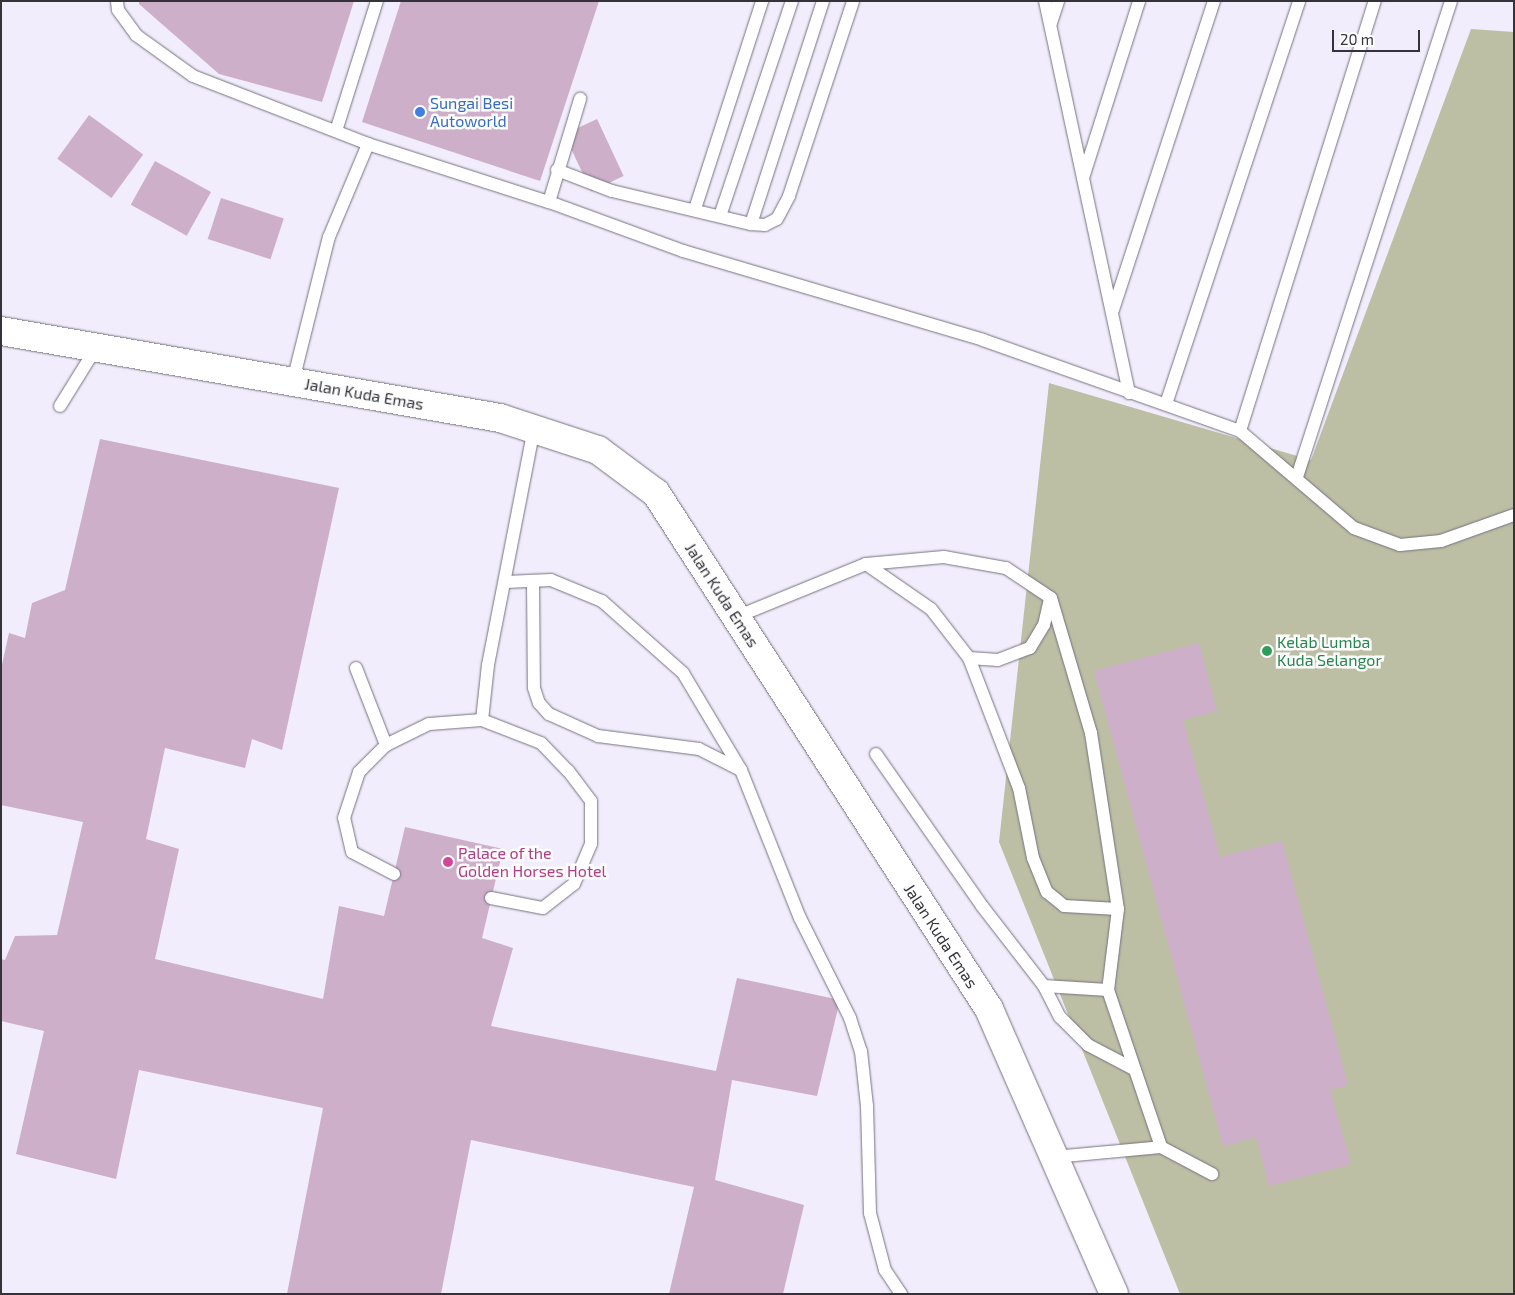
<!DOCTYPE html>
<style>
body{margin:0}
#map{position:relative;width:1515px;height:1295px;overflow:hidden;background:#f1edfc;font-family:"Exo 2",sans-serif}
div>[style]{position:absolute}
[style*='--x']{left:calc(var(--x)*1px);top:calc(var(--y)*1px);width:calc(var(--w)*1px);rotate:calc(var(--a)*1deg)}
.green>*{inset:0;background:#bdbfa4}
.building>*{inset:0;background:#cdafca;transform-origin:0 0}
.roads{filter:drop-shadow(0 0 1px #75727f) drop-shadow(0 0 1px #75727f)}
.service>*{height:12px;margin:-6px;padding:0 6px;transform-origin:6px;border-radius:6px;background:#fff}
.tertiary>*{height:28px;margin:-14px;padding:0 14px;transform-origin:14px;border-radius:14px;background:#fff}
.dots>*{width:14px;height:14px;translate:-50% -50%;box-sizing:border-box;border:2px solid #fdfdfd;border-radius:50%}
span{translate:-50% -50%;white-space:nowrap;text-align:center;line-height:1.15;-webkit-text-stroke:5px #fdfdfd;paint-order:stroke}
.shop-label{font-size:16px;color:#366cbe}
.left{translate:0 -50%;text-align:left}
.street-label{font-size:16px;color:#353339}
.leisure-label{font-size:16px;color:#27864d}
.hotel-label{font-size:16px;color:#b23c85}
.frame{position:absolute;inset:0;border:2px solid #353339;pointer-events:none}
.scale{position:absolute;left:1332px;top:30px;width:88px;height:22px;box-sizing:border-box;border:2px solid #353339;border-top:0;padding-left:6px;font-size:15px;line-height:18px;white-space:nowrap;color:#353339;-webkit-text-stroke:4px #fdfdfd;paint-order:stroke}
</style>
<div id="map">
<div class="green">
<div style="clip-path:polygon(1471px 29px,1514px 32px,1514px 1294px,1180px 1294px,999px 842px,1049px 383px,1311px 460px)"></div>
</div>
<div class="building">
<div style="clip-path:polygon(139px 1px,354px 1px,322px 102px,219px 74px,139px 4px)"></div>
<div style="clip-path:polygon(401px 1px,599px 1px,540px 181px,362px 122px)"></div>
<div style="left:89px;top:115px;width:67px;height:54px;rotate:36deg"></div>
<div style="left:597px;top:119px;width:63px;height:36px;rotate:65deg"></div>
<div style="left:155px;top:161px;width:64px;height:50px;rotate:29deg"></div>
<div style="left:221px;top:198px;width:66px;height:43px;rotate:18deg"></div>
<div style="clip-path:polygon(100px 439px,339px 488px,282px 750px,252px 739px,245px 768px,165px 748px,146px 839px,179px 849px,155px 959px,323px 999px,339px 906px,384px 916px,405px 827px,503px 849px,482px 938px,513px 948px,491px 1026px,716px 1071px,737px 978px,840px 1000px,817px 1096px,732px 1080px,715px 1180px,804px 1205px,783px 1294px,669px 1294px,694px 1187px,471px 1140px,441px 1294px,287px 1294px,323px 1108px,139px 1070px,116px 1179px,16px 1154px,44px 1031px,1px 1021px,1px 959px,5px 960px,15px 936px,57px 935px,83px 822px,1px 805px,1px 669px,9px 633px,25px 638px,32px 603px,65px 590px)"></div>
<div style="clip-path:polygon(1199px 643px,1217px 711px,1183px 720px,1220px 857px,1282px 841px,1348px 1085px,1330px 1090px,1351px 1164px,1269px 1186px,1256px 1137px,1223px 1146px,1094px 671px)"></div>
</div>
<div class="roads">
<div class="service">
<div style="--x:117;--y:1;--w:9;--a:84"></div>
<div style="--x:118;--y:10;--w:31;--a:54"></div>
<div style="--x:136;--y:35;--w:70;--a:35.7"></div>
<div style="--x:193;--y:76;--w:188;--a:21.2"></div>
<div style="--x:1045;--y:1;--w:401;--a:77.9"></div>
<div style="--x:1051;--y:23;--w:23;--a:-72"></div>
<div style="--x:336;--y:131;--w:136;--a:-72.5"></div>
<div style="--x:557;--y:170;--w:59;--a:20.9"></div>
<div style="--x:612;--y:191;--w:143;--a:13.4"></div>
<div style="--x:751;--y:224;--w:14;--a:4"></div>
<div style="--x:765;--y:225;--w:13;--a:-27"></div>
<div style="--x:777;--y:219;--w:26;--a:-62"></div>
<div style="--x:789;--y:196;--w:205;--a:-71.8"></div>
<div style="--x:1083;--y:178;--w:186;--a:-72.4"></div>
<div style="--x:549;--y:202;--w:108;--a:-73.2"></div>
<div style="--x:695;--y:209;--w:219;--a:-72.1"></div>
<div style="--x:720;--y:216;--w:227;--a:-71.5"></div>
<div style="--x:751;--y:224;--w:234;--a:-72.1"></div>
<div style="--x:1113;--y:310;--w:325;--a:-71.9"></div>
<div style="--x:293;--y:381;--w:148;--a:-76"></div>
<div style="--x:329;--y:237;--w:101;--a:-67.2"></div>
<div style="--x:368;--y:144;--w:190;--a:17.8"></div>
<div style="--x:549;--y:202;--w:143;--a:20.1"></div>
<div style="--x:683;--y:251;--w:313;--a:16.5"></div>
<div style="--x:983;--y:340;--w:273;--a:19.5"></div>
<div style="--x:1240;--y:431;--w:150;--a:40.4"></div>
<div style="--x:1354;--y:528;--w:49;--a:20.3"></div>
<div style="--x:1400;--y:545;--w:41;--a:-5.6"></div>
<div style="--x:1441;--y:541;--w:77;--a:-19.6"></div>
<div style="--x:1166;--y:404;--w:424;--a:-71.7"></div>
<div style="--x:60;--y:406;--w:68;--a:-58.2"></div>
<div style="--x:1240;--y:431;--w:451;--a:-72.6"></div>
<div style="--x:1297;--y:477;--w:500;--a:-72.07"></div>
<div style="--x:866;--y:564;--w:79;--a:34.7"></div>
<div style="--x:931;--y:609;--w:62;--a:52.2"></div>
<div style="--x:969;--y:658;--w:139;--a:69"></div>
<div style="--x:1019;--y:788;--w:71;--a:78.7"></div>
<div style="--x:1033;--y:858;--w:37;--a:68"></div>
<div style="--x:1047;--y:892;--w:22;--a:39"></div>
<div style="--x:1064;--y:906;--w:54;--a:3.2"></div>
<div style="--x:533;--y:581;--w:107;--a:89.5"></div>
<div style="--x:534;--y:688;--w:16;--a:72"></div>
<div style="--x:539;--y:703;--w:15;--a:48"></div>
<div style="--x:549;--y:714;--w:54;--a:24.2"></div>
<div style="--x:598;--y:736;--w:102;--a:7.3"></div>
<div style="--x:699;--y:749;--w:47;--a:26.6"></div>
<div style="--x:506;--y:582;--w:45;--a:-2.5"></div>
<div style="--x:551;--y:580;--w:55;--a:22.4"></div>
<div style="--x:602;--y:601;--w:108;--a:41.6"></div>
<div style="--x:683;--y:673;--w:113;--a:59.1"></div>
<div style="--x:741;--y:770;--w:159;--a:68.3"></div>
<div style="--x:800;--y:918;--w:112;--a:63.4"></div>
<div style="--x:850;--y:1018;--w:35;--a:72"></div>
<div style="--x:861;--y:1051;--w:55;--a:83.8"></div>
<div style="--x:867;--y:1106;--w:107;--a:88.4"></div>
<div style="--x:870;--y:1213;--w:59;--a:75.3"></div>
<div style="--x:885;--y:1270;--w:29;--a:56"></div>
<div style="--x:736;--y:617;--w:140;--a:-22.2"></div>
<div style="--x:866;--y:564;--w:78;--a:-5.1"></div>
<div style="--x:944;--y:557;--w:63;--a:10.1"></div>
<div style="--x:1006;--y:568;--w:54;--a:33.7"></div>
<div style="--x:1051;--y:598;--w:141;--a:73.5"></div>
<div style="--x:1091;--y:733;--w:178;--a:81.3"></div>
<div style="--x:1118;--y:909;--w:82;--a:97"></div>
<div style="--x:1108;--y:990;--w:166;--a:71.3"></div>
<div style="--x:1161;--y:1147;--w:58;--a:27.9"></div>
<div style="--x:969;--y:658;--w:29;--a:4"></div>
<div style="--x:998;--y:660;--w:34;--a:-21"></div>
<div style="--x:1030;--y:648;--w:27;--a:-59"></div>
<div style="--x:1044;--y:625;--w:28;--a:-77"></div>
<div style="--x:356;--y:668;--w:83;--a:68.7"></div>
<div style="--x:876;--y:754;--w:185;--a:55.1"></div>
<div style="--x:982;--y:906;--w:101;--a:52.2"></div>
<div style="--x:1044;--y:986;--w:64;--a:3.6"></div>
<div style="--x:394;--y:874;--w:47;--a:-152.4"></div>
<div style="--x:352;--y:852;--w:35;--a:-103"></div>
<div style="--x:344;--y:818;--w:48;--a:-71.9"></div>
<div style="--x:359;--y:772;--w:38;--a:-45"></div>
<div style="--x:386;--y:745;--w:48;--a:-26"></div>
<div style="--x:429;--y:724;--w:53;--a:-4.3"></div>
<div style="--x:491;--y:898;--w:53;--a:10.9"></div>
<div style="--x:543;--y:908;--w:39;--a:-38"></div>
<div style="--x:574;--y:884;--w:43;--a:-67"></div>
<div style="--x:591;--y:844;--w:43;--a:-90"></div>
<div style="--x:591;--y:801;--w:38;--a:-127"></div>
<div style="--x:568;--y:771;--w:39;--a:-134"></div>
<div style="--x:541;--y:743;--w:63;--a:-158.7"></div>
<div style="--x:482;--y:720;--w:55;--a:-83.8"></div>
<div style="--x:488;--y:665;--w:240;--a:-79"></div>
<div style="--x:1044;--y:986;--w:35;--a:63"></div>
<div style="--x:1060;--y:1017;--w:40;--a:45"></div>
<div style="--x:1088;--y:1045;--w:52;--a:27.6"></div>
<div style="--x:1054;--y:1157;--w:107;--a:-5.3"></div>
</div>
<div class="tertiary">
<div style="--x:1;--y:331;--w:507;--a:9.89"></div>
<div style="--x:500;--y:418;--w:103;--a:18.1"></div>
<div style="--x:598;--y:450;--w:72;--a:36.6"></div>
<div style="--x:656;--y:493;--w:614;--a:57.16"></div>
<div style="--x:989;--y:1009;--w:311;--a:66.3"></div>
</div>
</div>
<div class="dots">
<div style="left:420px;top:112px;background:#3f7fe0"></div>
<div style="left:1267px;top:651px;background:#2e9e5b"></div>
<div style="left:448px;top:862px;background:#d1479c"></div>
</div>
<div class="shop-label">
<span class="left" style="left:430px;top:112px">Sungai Besi<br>Autoworld</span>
</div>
<div class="street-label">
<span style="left:364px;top:394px;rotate:10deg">Jalan Kuda Emas</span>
<span style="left:722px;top:595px;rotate:57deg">Jalan Kuda Emas</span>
<span style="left:941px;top:936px;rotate:57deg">Jalan Kuda Emas</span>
</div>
<div class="leisure-label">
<span class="left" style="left:1277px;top:651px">Kelab Lumba<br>Kuda Selangor</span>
</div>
<div class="hotel-label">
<span class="left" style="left:458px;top:862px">Palace of the<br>Golden Horses Hotel</span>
</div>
<div class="frame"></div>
<div class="scale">20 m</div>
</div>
